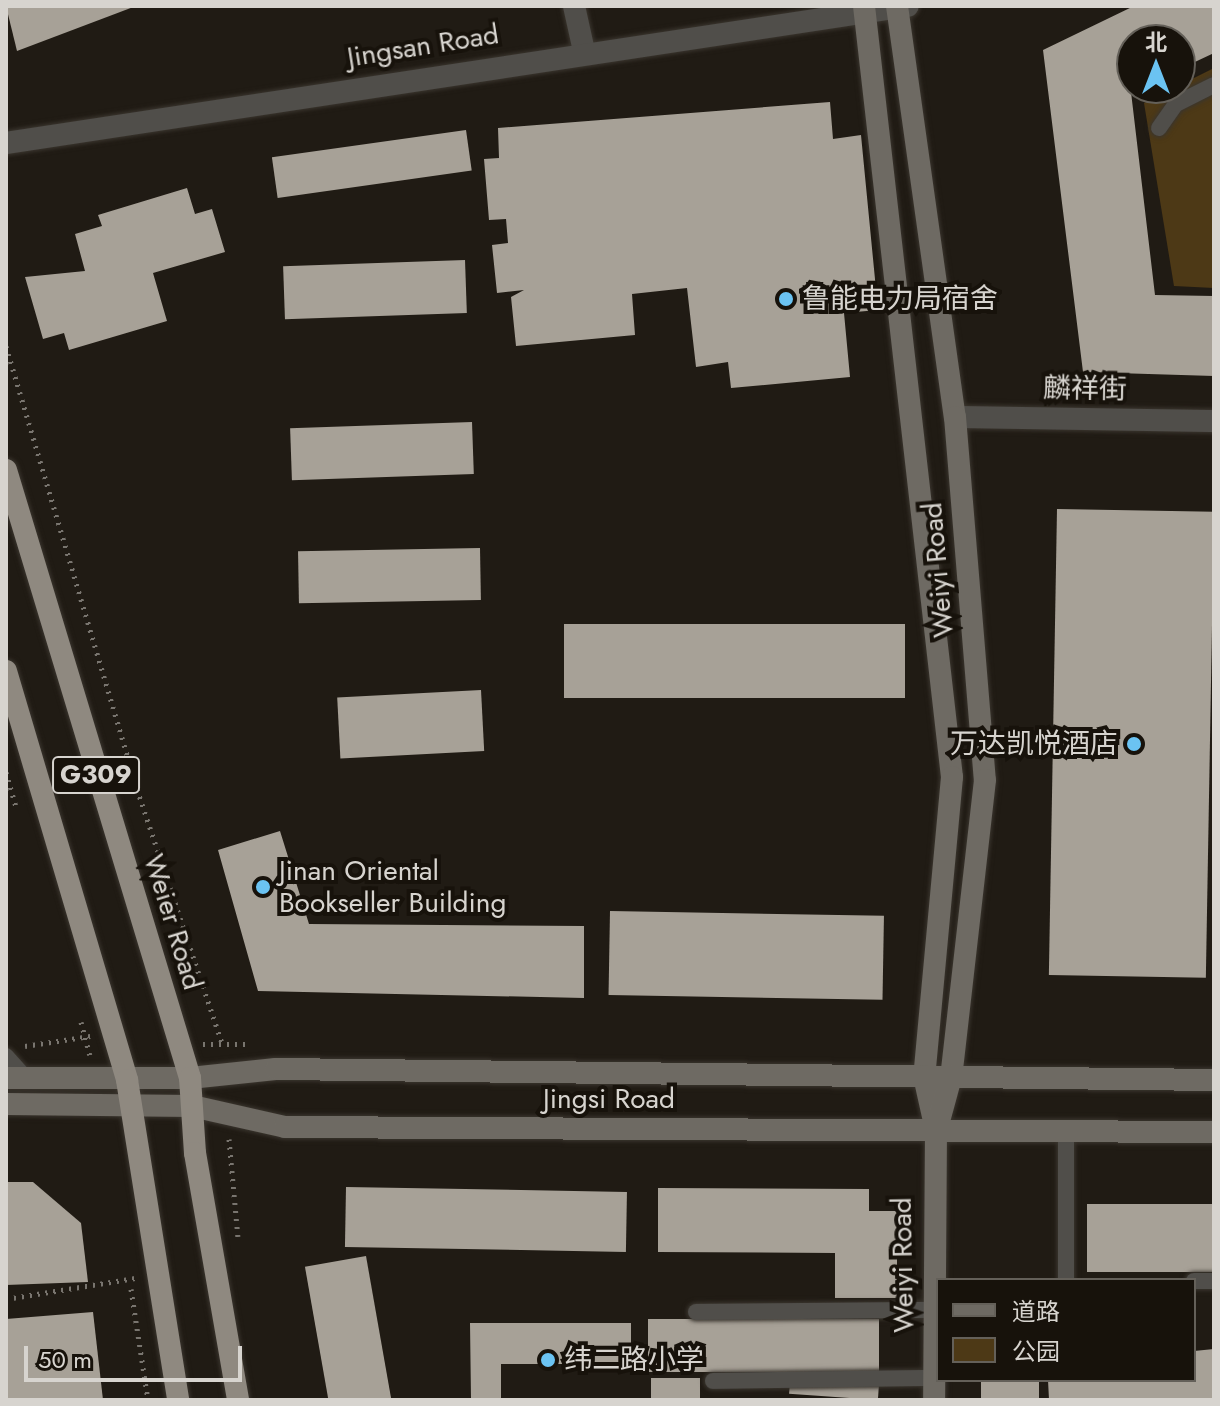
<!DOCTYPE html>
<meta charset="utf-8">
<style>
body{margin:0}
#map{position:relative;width:1220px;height:1406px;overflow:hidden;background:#201b14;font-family:Jost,"Noto Sans SC",sans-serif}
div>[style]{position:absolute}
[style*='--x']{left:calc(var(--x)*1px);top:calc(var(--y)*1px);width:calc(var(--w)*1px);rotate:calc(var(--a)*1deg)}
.green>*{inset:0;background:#4d3916}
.building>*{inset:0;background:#a7a197;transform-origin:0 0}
.path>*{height:5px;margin-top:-2.5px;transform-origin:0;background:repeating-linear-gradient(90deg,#79756f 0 2px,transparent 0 8px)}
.roads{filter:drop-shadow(0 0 2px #3a352e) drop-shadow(0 0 2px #3a352e)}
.service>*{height:16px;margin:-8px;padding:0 8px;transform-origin:8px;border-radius:8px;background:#504e4a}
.minor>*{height:22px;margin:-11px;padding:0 11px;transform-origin:11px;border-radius:11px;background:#504e4a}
.tertiary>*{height:22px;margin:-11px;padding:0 11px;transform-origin:11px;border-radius:11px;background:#504e4a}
.secondary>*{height:22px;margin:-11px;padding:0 11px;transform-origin:11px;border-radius:11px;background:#6e6a63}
.trunk>*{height:22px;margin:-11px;padding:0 11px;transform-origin:11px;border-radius:11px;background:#8f8980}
.dots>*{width:22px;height:22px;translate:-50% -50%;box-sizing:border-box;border:4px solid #17120b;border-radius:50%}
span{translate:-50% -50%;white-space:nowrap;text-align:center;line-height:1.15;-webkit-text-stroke:8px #17120b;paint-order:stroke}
.shield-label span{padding:2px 6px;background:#17120b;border:2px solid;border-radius:6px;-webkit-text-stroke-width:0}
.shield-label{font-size:26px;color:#d7d4cf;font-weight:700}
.street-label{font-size:28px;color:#d7d4cf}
.poi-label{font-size:28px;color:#d7d4cf}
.left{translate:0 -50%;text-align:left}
.right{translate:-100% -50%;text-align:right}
.frame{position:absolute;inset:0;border:8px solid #d7d4cf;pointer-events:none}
.legend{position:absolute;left:936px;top:1278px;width:260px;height:104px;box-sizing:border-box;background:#17120b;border:2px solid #646059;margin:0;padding:10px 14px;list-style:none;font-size:24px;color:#d7d4cf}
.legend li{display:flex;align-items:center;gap:16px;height:40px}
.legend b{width:40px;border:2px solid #646059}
.north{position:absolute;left:1116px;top:24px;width:80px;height:80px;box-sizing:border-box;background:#17120b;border:2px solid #646059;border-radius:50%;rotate:0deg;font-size:22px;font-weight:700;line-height:32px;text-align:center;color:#d7d4cf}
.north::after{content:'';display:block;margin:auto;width:28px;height:36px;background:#6bc3f2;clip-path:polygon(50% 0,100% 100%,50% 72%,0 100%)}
.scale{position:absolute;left:24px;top:1346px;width:218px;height:36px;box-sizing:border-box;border:4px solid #d7d4cf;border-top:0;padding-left:10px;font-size:24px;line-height:28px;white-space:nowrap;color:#d7d4cf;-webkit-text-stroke:6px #17120b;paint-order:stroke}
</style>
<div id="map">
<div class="green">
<div style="clip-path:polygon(1214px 68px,1214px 288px,1174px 286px,1144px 103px)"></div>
</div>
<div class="building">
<div style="clip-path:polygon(6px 6px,136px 6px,17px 51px)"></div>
<div style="clip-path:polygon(1134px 6px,1214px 6px,1214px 53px,1180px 69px,1180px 40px,1132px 40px,1132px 88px,1139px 88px,1131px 92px,1155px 295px,1214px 296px,1214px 376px,1083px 372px,1043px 50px)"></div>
<div style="clip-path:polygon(830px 102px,833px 139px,861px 135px,878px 310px,844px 313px,850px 377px,731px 388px,728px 362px,696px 367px,687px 288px,632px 294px,635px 335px,516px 346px,511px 297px,524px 290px,497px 293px,492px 245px,508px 243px,506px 219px,489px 220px,484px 159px,499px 158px,498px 128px)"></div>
<div style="left:466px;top:130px;width:41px;height:196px;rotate:82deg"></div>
<div style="clip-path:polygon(187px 188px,195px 214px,212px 209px,225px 252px,153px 273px,167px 321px,69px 350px,64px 333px,43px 339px,25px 277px,85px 271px,75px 234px,102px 226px,98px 215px)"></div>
<div style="left:465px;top:260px;width:53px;height:182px;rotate:88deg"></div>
<div style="left:472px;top:422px;width:52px;height:182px;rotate:88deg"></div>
<div style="left:1057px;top:509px;width:157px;height:466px;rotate:1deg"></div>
<div style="left:480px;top:548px;width:52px;height:182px;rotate:89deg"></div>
<div style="left:905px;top:624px;width:74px;height:341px;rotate:90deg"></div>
<div style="left:481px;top:690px;width:61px;height:144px;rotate:87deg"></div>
<div style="clip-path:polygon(280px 831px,309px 924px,584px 926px,584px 998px,258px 991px,218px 850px)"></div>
<div style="left:610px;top:911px;width:274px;height:84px;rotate:1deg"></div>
<div style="clip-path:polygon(6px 1182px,33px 1182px,81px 1223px,88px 1282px,6px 1285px)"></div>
<div style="left:346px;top:1187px;width:281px;height:60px;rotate:1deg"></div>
<div style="clip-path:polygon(658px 1188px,869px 1189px,869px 1211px,897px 1211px,897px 1298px,835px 1298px,835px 1253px,658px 1252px)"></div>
<div style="left:1087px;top:1204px;width:127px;height:68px"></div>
<div style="left:366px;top:1256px;width:146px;height:62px;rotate:80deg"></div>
<div style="clip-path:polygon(93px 1312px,103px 1400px,6px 1400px,6px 1319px)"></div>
<div style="left:879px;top:1319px;width:53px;height:231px;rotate:90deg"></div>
<div style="clip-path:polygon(470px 1323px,631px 1323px,631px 1364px,501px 1364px,501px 1400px,471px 1400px)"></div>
<div style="clip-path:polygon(1214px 1349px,1214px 1400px,1049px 1400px,1048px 1380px,1194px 1380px,1194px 1351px)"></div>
<div style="left:700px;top:1378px;width:22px;height:49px;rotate:90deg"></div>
<div style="left:981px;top:1380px;width:58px;height:20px"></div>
<div style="left:879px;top:1384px;width:16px;height:89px;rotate:94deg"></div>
</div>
<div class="path">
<div style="--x:6;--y:346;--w:462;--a:73.5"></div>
<div style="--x:137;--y:789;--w:271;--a:71.5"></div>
<div style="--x:6;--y:772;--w:35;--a:74"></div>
<div style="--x:81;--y:1022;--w:34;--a:75"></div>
<div style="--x:203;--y:1044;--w:42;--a:0"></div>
<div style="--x:25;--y:1046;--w:66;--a:-8.7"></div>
<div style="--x:229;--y:1139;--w:98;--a:84.8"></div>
<div style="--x:131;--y:1289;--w:112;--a:81.3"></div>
<div style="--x:6;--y:1299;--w:131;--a:-9.2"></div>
</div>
<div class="roads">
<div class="service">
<div style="--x:1159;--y:128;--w:29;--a:-55"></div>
<div style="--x:1176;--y:104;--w:42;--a:-26.6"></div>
<div style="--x:6;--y:1056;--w:30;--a:48"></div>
<div style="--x:1066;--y:1131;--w:149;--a:90"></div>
<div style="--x:1194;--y:1281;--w:20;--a:0"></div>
<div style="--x:696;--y:1312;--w:239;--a:-0.5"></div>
<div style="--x:713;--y:1381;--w:221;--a:-0.8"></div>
</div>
<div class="minor">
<div style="--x:574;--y:6;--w:46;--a:77.5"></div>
<div style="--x:955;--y:417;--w:259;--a:0.9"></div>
</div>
<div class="tertiary">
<div style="--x:6;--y:143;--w:912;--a:-8.64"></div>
</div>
<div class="secondary">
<div style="--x:864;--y:6;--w:776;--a:83.49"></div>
<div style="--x:952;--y:777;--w:300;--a:95.3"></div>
<div style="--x:924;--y:1076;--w:55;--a:77.5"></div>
<div style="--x:936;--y:1130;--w:270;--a:90.4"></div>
<div style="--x:897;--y:6;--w:415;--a:82"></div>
<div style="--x:955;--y:417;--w:364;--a:85.3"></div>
<div style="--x:985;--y:780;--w:299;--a:96.5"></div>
<div style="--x:951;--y:1077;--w:50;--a:105.2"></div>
<div style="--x:6;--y:1078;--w:184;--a:0"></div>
<div style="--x:190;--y:1078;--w:86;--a:-6"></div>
<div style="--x:276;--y:1069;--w:938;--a:0.67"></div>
<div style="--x:6;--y:1104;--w:186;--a:0.6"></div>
<div style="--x:192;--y:1106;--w:95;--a:12.7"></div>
<div style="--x:285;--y:1127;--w:929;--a:0.31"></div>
</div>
<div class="trunk">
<div style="--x:6;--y:470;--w:635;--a:73.16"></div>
<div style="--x:190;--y:1078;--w:75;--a:86.2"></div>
<div style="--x:195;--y:1153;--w:251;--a:80.1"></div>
<div style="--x:6;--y:671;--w:427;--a:73.5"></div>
<div style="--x:127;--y:1080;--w:324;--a:80.9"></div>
</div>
</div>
<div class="dots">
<div style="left:786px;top:299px;background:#6bc3f2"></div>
<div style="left:1134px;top:744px;background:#6bc3f2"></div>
<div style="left:263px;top:887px;background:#6bc3f2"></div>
<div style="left:548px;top:1360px;background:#6bc3f2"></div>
</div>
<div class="shield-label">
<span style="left:96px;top:775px">G309</span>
</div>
<div class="street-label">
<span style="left:423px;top:46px;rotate:-9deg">Jingsan Road</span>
<span style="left:1085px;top:389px;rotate:1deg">麟祥街</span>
<span style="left:938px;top:570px;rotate:-95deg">Weiyi Road</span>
<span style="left:173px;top:922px;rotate:73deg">Weier Road</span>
<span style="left:609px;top:1099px">Jingsi Road</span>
<span style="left:903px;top:1265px;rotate:-91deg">Weiyi Road</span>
</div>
<div class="poi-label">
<span class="left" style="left:802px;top:299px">鲁能电力局宿舍</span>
<span class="right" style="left:1118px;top:744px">万达凯悦酒店</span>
<span class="left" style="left:279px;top:887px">Jinan Oriental<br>Bookseller Building</span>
<span class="left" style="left:564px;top:1360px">纬二路小学</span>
</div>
<div class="frame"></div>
<ul class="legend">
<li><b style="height:10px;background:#6e6a63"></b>道路</li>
<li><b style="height:22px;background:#4d3916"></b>公园</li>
</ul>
<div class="north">北</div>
<div class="scale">50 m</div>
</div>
